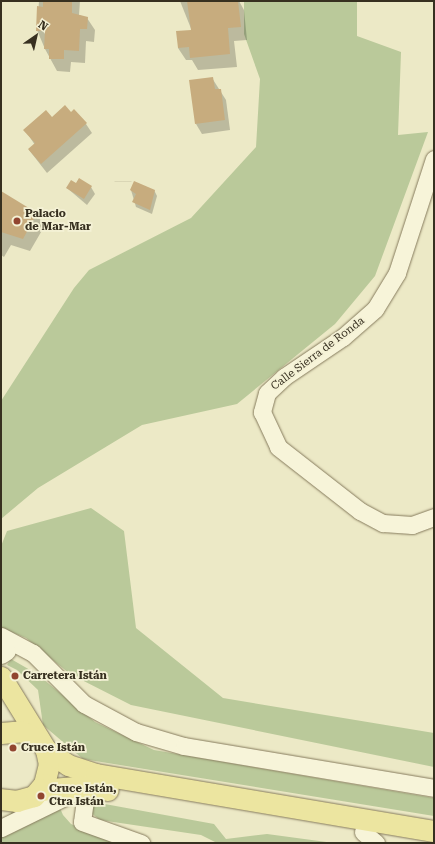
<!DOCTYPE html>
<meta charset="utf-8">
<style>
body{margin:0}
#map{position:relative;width:435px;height:844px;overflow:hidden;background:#ece9c6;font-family:"Roboto Serif",serif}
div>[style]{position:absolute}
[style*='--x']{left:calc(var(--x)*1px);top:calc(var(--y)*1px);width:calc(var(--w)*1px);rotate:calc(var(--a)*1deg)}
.green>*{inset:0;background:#bac99a}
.shadow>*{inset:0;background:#0003}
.building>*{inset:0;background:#c7ac7e}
.minor-tunnel>*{height:17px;margin-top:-8.5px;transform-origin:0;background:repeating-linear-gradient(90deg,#c8c4a5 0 17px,transparent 0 25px)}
.roads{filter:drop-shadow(0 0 1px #867b5d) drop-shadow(0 0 1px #867b5d)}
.minor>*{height:17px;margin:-8.5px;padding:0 8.5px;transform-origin:8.5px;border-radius:8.5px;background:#f7f4d9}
.major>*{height:21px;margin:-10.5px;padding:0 10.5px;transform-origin:10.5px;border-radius:10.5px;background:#ece5a0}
.dots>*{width:11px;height:11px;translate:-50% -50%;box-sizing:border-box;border:2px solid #f4f1d5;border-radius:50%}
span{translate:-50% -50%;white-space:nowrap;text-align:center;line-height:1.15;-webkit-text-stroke:3.5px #f4f1d5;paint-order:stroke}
.poi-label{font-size:11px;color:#373020;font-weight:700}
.left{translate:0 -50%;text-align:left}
.street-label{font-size:11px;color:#373020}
.frame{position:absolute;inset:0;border:2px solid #373020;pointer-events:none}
.north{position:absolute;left:16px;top:16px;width:40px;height:40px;-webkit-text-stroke:3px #f4f1d5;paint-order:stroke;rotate:34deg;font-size:11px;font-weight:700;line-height:16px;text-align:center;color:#373020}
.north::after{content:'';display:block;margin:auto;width:14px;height:18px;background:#373020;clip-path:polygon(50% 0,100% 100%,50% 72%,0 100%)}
</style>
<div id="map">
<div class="green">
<div style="clip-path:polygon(244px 1px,357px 1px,357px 36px,401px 52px,398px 135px,428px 132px,375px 276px,335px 324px,237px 404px,142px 425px,38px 488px,1px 519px,1px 401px,74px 288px,89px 270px,191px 218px,256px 147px,260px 79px,244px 34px)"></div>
<div style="clip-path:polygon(91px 508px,124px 531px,136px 628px,223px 698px,434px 733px,434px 767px,131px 705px,70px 674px,26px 638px,1px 628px,1px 546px,7px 531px)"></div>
<div style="clip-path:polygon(11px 659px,37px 674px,95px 722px,154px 750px,434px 798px,434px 816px,83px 759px,43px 725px,38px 690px,17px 670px,7px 665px)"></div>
<div style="clip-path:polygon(25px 795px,56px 799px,63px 815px,71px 824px,114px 843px,1px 843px,1px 826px)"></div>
<div style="clip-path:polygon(72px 798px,214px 824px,226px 839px,267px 834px,334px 843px,217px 843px,201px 835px,100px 820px)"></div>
</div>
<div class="shadow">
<div style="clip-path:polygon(39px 1px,80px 1px,79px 15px,87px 18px,95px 30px,94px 42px,86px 41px,85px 63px,71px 62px,70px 72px,57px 71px,45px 49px,37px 30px)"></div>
<div style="clip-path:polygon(180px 1px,239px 1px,244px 10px,247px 40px,234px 41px,237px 67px,198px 70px,192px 60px,186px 60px,178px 48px,192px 31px)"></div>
<div style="clip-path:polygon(212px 78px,226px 100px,230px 130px,202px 134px,196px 124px)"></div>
<div style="clip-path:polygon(52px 118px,86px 124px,92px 133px,47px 173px,29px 150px,35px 145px,25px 130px)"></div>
<div style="clip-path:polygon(76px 185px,91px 187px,95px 194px,87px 205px,67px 188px)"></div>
<div style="clip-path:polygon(131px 190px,154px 190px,157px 196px,152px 214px,136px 207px)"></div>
<div style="clip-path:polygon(1px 193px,37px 214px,44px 227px,30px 251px,11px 245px,4px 257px,1px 255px)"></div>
</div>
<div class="building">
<div style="clip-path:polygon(43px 1px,72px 1px,72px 13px,88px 17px,87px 29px,80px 29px,79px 51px,64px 50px,64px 59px,49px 59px,49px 49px,44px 49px,45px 31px,36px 31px,37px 6px,43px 7px)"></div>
<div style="clip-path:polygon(187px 1px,238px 1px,241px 27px,228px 28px,230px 54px,190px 58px,189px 47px,178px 48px,176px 31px,191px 30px)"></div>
<div style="clip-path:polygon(213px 77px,215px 89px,221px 89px,225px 120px,195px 124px,189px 80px)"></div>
<div style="clip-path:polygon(65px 105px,71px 112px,74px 109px,87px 123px,41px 164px,28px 149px,35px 143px,23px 130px,46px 110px,52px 117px)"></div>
<div style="clip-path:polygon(79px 178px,92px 186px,84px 199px,66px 188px,71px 180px,76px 183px)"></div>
<div style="clip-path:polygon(134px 181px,155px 190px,150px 210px,132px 202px,136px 194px,130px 190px)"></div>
<div style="clip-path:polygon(1px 191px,37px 213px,23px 239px,1px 232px)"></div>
</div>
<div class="minor-tunnel">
<div style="--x:123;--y:182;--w:1;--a:-90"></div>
</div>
<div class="roads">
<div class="minor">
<div style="--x:434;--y:159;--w:120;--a:108"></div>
<div style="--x:397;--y:273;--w:42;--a:121.4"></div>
<div style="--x:375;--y:309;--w:43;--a:138.8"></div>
<div style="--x:343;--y:337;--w:71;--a:145.9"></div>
<div style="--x:284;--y:377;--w:23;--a:137"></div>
<div style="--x:267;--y:393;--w:20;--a:105"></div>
<div style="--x:262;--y:412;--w:38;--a:65"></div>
<div style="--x:278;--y:447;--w:104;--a:38"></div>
<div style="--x:360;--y:511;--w:26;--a:28"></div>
<div style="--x:383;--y:523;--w:29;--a:4"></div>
<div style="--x:412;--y:525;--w:23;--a:-20"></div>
<div style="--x:1;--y:636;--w:36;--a:28"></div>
<div style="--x:33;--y:653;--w:72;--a:45"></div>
<div style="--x:84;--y:704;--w:59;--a:28.3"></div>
<div style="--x:136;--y:732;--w:50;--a:16.3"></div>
<div style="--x:184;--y:746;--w:254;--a:9.5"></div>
<div style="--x:1;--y:655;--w:7;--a:-34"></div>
<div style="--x:87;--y:786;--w:36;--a:98"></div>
<div style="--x:82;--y:822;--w:63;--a:19.6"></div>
<div style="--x:1;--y:828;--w:91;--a:-26"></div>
<div style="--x:363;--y:832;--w:17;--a:40"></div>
</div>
<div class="major">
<div style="--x:1;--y:677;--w:86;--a:58.3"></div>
<div style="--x:46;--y:750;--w:14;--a:78"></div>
<div style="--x:49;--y:764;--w:21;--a:104"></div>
<div style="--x:44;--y:784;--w:16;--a:130"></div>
<div style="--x:34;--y:796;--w:18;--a:164"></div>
<div style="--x:17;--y:801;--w:16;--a:-173"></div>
<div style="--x:1;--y:733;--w:21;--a:-5"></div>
<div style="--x:22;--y:731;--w:21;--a:31"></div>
<div style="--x:46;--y:750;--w:27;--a:34"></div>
<div style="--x:68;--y:765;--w:29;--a:18"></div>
<div style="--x:96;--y:774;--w:343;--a:9.6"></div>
<div style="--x:40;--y:790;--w:47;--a:-4.9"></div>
<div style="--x:87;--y:786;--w:21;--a:11"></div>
</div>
</div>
<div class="dots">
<div style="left:17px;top:221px;background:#914530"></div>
<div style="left:15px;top:676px;background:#914530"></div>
<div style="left:13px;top:748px;background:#914530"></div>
<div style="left:41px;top:796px;background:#914530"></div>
</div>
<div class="poi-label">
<span class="left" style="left:25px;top:221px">Palacio<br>de Mar-Mar</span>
<span class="left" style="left:23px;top:676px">Carretera Istán</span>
<span class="left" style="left:21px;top:748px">Cruce Istán</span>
<span class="left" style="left:49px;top:796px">Cruce Istán,<br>Ctra Istán</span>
</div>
<div class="street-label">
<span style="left:318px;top:354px;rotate:-37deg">Calle Sierra de Ronda</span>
</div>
<div class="frame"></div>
<div class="north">N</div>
</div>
